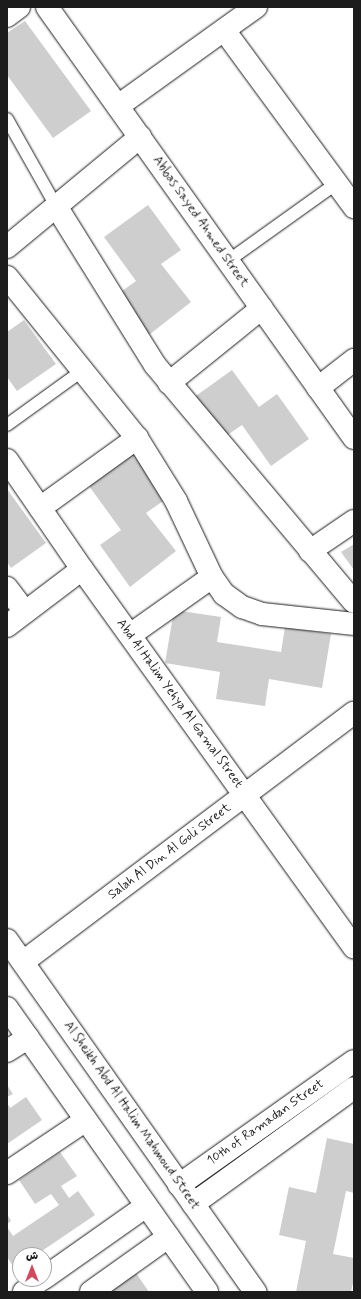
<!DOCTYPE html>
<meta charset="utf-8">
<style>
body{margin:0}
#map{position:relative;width:361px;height:1299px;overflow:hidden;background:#fff;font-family:Mynerve,"Playpen Sans Arabic",sans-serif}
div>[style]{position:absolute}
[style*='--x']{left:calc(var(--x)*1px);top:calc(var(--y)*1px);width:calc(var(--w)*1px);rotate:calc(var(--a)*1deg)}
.building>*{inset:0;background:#cecece}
.roads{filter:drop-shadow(0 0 1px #1c1c1c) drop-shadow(0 0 1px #1c1c1c)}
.lane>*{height:12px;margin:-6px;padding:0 6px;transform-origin:6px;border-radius:6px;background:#fff}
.street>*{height:22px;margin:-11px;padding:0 11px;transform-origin:11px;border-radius:11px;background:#fff}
.secondary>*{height:22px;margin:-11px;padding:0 11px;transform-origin:11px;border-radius:11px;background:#fff}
span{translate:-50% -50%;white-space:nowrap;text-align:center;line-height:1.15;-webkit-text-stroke:3px #fff;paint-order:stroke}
.street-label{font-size:13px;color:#1c1c1c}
.frame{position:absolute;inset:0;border:8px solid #1c1c1c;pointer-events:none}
.north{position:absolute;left:12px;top:1247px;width:40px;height:40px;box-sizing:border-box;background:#fff;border:1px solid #a4a4a4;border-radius:50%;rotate:0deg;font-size:11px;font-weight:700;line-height:16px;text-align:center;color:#1c1c1c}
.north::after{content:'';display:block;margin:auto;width:14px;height:18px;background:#d1495b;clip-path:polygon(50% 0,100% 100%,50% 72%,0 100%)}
</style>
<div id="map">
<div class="building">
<div style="clip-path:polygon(25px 21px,91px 111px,53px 138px,7px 75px,7px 33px)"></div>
<div style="clip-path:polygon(148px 205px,181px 250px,161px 264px,191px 302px,145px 338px,115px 296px,136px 281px,104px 237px)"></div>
<div style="clip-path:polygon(24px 320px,56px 364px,17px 391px,7px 377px,7px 332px)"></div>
<div style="clip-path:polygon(232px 370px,259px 407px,277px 394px,309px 439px,271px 466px,242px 425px,223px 438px,193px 398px)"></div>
<div style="clip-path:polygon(133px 454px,166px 499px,146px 513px,176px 551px,130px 587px,100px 545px,121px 530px,89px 486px)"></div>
<div style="clip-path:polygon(7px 489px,46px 543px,11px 568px,7px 562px)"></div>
<div style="clip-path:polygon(354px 544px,354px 570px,341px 552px)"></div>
<div style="clip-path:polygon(174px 610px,221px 617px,217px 642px,281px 652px,285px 627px,331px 634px,322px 688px,269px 679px,265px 706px,216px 699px,220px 672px,165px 663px)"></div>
<div style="clip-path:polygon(7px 1085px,13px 1094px,7px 1097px)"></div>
<div style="clip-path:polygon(26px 1097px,42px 1120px,7px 1144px,7px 1103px,10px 1108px)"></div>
<div style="clip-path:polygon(327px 1138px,354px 1144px,354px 1193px,346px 1191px,333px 1254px,354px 1258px,354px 1278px,351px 1292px,296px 1292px,306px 1241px,279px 1235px,289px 1187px,316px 1193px)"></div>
<div style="clip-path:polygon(60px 1152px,77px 1176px,61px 1186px,69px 1198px,78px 1191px,95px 1215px,36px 1255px,20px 1255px,20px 1266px,15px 1269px,7px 1257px,7px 1227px,13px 1236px,59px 1205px,51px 1194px,35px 1204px,19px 1180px)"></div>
<div style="clip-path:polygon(7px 1214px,11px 1221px,7px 1224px)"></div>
<div style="clip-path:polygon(136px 1273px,149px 1292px,107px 1292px)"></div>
</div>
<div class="roads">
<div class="lane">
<div style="--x:7;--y:119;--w:100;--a:60.6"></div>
<div style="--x:228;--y:261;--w:134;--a:-35.6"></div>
<div style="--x:7;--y:425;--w:92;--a:-35.8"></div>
</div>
<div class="street">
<div style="--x:47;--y:7;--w:529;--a:54.54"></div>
<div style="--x:7;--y:16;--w:15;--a:-37"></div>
<div style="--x:224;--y:30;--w:220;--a:53.7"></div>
<div style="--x:118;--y:106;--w:170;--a:-35.7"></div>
<div style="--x:56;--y:206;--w:187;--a:58.1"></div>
<div style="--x:155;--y:365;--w:309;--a:50"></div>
<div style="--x:7;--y:247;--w:173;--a:-39.6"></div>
<div style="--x:7;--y:277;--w:207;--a:51.1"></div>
<div style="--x:137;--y:438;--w:74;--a:58.2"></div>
<div style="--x:176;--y:501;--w:84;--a:64.7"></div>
<div style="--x:212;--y:577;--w:21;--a:55"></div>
<div style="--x:224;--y:594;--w:22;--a:36"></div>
<div style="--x:242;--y:607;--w:21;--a:19"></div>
<div style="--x:262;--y:614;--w:93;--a:6.2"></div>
<div style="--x:169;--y:383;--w:119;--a:-38.9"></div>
<div style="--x:318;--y:388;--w:46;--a:-37.9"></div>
<div style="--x:7;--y:460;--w:132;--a:55.5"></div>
<div style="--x:82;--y:569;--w:466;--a:54.3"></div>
<div style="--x:40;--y:508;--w:120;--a:-35.8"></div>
<div style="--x:310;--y:551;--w:53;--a:-34.3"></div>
<div style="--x:7;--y:588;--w:30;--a:53"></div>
<div style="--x:7;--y:626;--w:94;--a:-37.2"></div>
<div style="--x:130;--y:635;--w:100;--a:-35.3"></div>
<div style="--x:23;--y:962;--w:414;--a:-37"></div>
<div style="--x:7;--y:1051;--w:25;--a:-32"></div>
<div style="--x:7;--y:1173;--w:95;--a:-33.9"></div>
</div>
<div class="secondary">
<div style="--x:7;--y:940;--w:431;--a:54.8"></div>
<div style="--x:7;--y:1008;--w:347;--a:54.8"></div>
<div style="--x:179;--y:1185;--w:214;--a:-35.3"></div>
<div style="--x:193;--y:1204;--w:198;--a:-35.8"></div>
<div style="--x:44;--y:1278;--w:125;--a:-35.2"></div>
<div style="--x:24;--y:1292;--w:22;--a:-36"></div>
<div style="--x:91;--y:1292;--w:95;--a:-35.5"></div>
</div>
</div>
<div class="street-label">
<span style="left:200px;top:222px;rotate:55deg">Abbas Sayed Ahmed Street</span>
<span style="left:179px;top:704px;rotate:54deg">Abd Al Halim Yehya Al Gamal Street</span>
<span style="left:170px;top:852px;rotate:-37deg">Salah Al Din Al Goli Street</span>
<span style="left:131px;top:1116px;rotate:55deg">Al Sheikh Abd Al Halim Mahmoud Street</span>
<span style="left:266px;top:1123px;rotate:-35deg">10th of Ramadan Street</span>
</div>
<div class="frame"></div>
<div class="north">ش</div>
</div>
